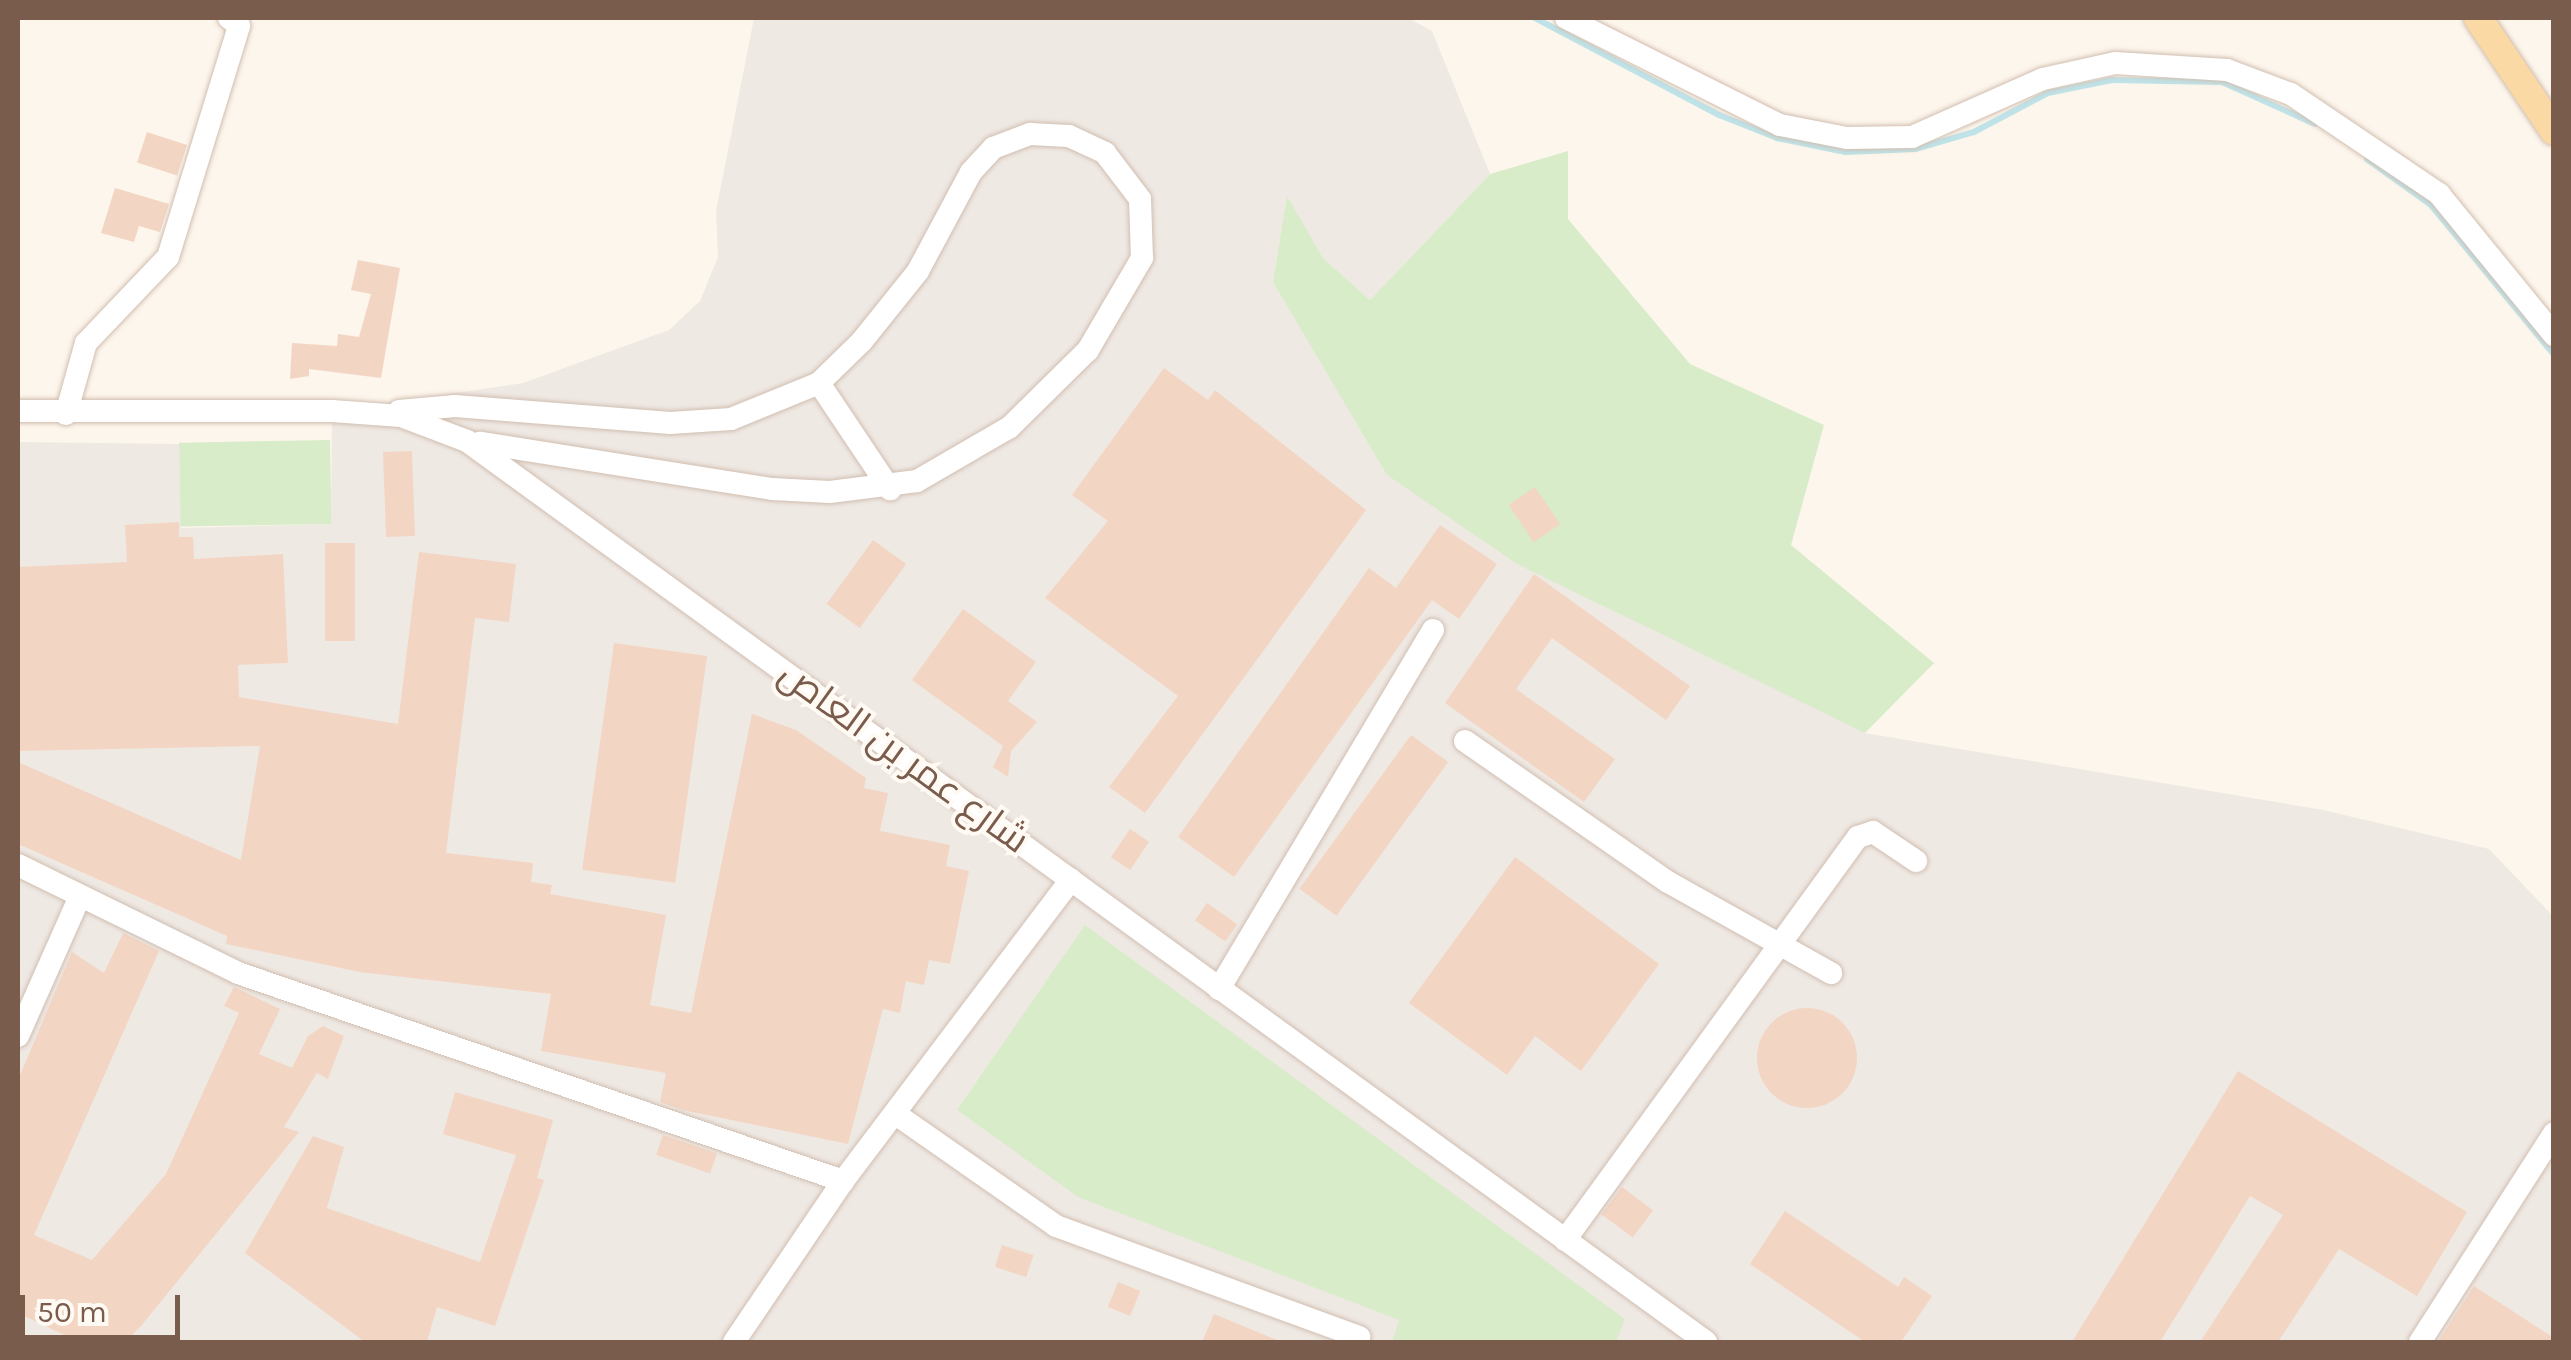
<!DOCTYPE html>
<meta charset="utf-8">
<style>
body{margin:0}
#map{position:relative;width:2571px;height:1360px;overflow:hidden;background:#fdf6ec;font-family:Karla,Cairo,sans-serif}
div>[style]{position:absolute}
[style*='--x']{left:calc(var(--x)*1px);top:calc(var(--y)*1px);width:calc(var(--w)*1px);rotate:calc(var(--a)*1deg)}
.industrial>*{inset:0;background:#efe9e4}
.green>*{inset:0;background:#d8ecc9;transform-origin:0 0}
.stream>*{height:6px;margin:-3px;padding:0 3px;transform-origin:3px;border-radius:3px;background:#bfe3e8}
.building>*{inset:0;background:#f3d5c3;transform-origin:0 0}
.round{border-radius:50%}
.roads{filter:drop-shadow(0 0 2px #d1beb0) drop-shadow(0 0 2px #d1beb0)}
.minor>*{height:22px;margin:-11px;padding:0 11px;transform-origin:11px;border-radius:11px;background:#fff}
.major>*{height:28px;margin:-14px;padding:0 14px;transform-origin:14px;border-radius:14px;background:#fbd9a5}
span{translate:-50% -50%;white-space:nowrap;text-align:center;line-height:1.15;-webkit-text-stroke:8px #fffaf3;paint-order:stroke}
.street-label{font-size:38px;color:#7a5c4d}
.frame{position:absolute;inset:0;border:20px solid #7a5c4d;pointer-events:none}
.scale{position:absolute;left:20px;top:1295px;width:160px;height:45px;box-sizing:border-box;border:5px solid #7a5c4d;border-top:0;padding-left:12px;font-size:30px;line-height:35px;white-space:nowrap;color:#7a5c4d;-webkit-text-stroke:8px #fffaf3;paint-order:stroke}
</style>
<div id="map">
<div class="industrial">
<div style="clip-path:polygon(754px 18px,1408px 18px,1432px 31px,1490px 174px,1370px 300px,1323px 258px,1287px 198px,1273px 282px,1865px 733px,2323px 810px,2489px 849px,2553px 916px,2553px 1342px,18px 1342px,18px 442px,179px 444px,181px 528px,331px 524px,332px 411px,523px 383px,669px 330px,700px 301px,718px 257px,716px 211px)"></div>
</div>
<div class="green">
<div style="clip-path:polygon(1568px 151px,1568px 219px,1690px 364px,1824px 425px,1791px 545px,1934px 663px,1865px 733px,1517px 564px,1387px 475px,1273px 282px,1287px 196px,1323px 258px,1370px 300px,1490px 174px)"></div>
<div style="left:330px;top:440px;width:84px;height:151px;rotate:89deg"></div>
<div style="clip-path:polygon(1085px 925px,1625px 1319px,1616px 1342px,1392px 1342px,1399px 1320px,1078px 1197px,957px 1110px)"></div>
</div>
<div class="stream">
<div style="--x:1535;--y:18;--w:208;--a:27.8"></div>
<div style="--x:1719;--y:115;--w:62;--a:21.6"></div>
<div style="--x:1777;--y:138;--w:70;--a:11.5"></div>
<div style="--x:1846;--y:152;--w:69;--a:-2.5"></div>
<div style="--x:1915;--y:149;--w:61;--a:-16.1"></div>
<div style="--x:1974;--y:132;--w:84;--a:-27.8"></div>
<div style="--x:2048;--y:93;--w:65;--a:-11.5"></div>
<div style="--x:2112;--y:80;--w:110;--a:1"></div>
<div style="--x:2222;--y:82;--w:102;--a:24.3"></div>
<div style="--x:2367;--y:159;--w:79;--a:35.7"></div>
<div style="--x:2431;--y:205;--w:194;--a:50.6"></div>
</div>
<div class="building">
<div style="left:147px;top:132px;width:42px;height:32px;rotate:18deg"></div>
<div style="clip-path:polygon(115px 188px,169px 204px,160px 232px,139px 226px,134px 242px,101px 233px)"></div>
<div style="clip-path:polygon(358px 260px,400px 268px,381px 378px,309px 369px,309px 376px,290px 379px,292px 343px,337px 346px,338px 334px,359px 337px,371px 294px,351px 290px)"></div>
<div style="clip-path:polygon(1164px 368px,1208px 400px,1215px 390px,1366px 510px,1145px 813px,1109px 787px,1178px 696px,1045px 598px,1108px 521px,1072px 495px)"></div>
<div style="left:412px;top:451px;width:85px;height:29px;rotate:88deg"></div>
<div style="left:1535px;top:487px;width:45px;height:32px;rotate:56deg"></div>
<div style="clip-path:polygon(179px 522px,179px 537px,193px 537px,194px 559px,283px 554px,288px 663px,238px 665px,239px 697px,398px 724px,419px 552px,516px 564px,509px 622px,475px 618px,446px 853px,533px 863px,531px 882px,552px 885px,550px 894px,666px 915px,650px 1005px,691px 1013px,752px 714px,796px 730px,866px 778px,864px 788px,888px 793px,880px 831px,950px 845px,946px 866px,969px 871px,950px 964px,929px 960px,924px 985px,906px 981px,900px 1013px,883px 1009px,848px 1144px,683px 1110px,660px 1102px,666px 1073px,541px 1051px,551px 994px,360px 972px,226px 944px,227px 936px,18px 844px,18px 762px,241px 860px,260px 746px,18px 751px,18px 567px,127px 562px,125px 525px)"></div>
<div style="clip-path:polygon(1440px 525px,1497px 564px,1459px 619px,1432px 600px,1234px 877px,1178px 837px,1369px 568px,1396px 588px)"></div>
<div style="left:873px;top:540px;width:41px;height:79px;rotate:36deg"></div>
<div style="left:325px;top:543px;width:30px;height:98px"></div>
<div style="clip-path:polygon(1534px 574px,1690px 686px,1666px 720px,1552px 638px,1516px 689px,1615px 759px,1584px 802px,1445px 703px)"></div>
<div style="clip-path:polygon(963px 609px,1036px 662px,1008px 701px,1037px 722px,1011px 751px,1008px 777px,993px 767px,1003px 746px,912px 680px)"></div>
<div style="left:614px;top:643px;width:94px;height:229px;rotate:8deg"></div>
<div style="left:1411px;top:735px;width:46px;height:190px;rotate:36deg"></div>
<div style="left:1130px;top:829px;width:23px;height:34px;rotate:34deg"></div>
<div style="clip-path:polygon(1515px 857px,1659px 964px,1581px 1071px,1535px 1036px,1507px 1075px,1409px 1003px)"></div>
<div style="left:1207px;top:903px;width:37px;height:21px;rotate:35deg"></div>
<div style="clip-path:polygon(123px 933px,159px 951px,34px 1235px,92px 1260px,166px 1174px,239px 1013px,224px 1006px,234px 987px,280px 1009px,259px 1054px,292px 1068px,308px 1036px,323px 1026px,344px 1036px,328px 1079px,317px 1073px,284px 1127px,299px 1132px,141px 1326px,125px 1342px,79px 1342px,18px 1313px,18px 1080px,72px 952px,104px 973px)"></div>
<div class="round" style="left:1757px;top:1008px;width:100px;height:100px"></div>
<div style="clip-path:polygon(2238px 1071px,2467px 1212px,2417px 1296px,2339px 1249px,2278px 1342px,2200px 1342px,2283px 1215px,2250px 1196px,2160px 1342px,2072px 1342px)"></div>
<div style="clip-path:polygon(455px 1092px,553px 1120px,537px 1178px,544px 1180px,495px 1326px,437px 1307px,427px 1342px,365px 1342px,245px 1253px,313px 1136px,344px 1147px,327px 1208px,480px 1262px,516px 1155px,443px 1134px)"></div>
<div style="left:663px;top:1135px;width:57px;height:21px;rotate:19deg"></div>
<div style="left:1622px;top:1187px;width:39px;height:34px;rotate:37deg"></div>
<div style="clip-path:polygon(1785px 1211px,1898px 1287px,1904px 1277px,1932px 1296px,1901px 1342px,1865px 1342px,1750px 1264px)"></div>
<div style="left:1002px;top:1245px;width:33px;height:23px;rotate:18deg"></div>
<div style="left:1118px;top:1282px;width:24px;height:27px;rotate:22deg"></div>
<div style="clip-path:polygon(2474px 1286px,2554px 1338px,2554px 1342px,2438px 1342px)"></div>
<div style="clip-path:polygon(1214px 1314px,1282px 1342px,1202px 1342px)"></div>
</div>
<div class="roads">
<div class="minor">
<div style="--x:1566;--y:18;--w:239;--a:26.6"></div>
<div style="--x:1780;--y:125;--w:68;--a:11"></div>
<div style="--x:1847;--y:138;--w:65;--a:-0.9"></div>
<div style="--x:1912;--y:137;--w:143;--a:-23.9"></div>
<div style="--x:2043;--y:79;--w:74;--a:-12.5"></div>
<div style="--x:2115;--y:63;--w:112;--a:3.6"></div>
<div style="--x:2227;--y:70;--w:68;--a:20.6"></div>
<div style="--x:2291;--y:94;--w:179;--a:34"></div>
<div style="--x:2439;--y:194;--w:182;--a:50.8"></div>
<div style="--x:819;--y:383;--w:128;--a:56.2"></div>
<div style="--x:18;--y:411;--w:314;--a:0"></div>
<div style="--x:332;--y:411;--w:69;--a:4.1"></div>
<div style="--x:401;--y:416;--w:71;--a:20.7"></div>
<div style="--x:467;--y:441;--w:1532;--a:36.02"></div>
<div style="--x:399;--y:411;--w:56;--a:-5.1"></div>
<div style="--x:455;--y:406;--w:216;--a:4.5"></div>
<div style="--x:670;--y:423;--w:61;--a:-3.8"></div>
<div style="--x:731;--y:419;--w:95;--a:-22.2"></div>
<div style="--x:819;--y:383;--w:60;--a:-44.3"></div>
<div style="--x:862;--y:341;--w:90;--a:-51.3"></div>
<div style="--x:918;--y:271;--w:112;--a:-61.8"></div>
<div style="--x:971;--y:172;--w:33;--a:-47"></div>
<div style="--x:993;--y:148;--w:40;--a:-21"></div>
<div style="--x:1030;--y:134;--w:39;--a:3"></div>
<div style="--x:1069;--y:136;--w:40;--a:25"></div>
<div style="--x:1105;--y:153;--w:58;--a:52.7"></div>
<div style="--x:1140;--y:199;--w:59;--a:88.1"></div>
<div style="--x:1142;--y:258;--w:107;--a:120.4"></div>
<div style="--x:1088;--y:350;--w:110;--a:135.4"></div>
<div style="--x:1010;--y:427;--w:108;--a:149.9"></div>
<div style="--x:917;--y:481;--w:88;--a:172.8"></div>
<div style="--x:830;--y:492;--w:58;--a:-177"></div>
<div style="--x:772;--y:489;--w:296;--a:-171"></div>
<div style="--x:66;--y:414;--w:74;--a:-74.3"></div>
<div style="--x:86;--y:343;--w:119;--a:-46.4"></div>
<div style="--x:168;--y:257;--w:242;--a:-72.9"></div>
<div style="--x:239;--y:26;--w:13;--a:-141"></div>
<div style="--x:1465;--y:741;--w:247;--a:34.8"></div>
<div style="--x:1668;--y:882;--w:187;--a:29.2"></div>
<div style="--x:18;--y:865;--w:245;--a:26.1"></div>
<div style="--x:238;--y:973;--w:640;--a:18.97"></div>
<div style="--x:1219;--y:989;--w:418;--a:-59.2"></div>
<div style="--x:18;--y:1036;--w:153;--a:-66.1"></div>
<div style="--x:897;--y:1115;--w:194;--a:34.9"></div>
<div style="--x:1056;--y:1226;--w:323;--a:20.1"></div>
<div style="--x:1565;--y:1240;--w:498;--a:-54"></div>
<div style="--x:1858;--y:837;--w:16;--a:-18"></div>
<div style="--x:1873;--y:832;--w:52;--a:34"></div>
<div style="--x:734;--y:1342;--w:194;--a:-55.9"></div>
<div style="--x:843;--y:1181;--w:378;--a:-52.9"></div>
<div style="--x:2420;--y:1342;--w:248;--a:-57.3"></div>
</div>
<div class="major">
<div style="--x:2478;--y:18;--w:136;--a:56.1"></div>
</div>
</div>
<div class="street-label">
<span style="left:904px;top:757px;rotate:36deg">شارع عمر بن العاص</span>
</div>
<div class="frame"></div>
<div class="scale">50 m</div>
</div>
